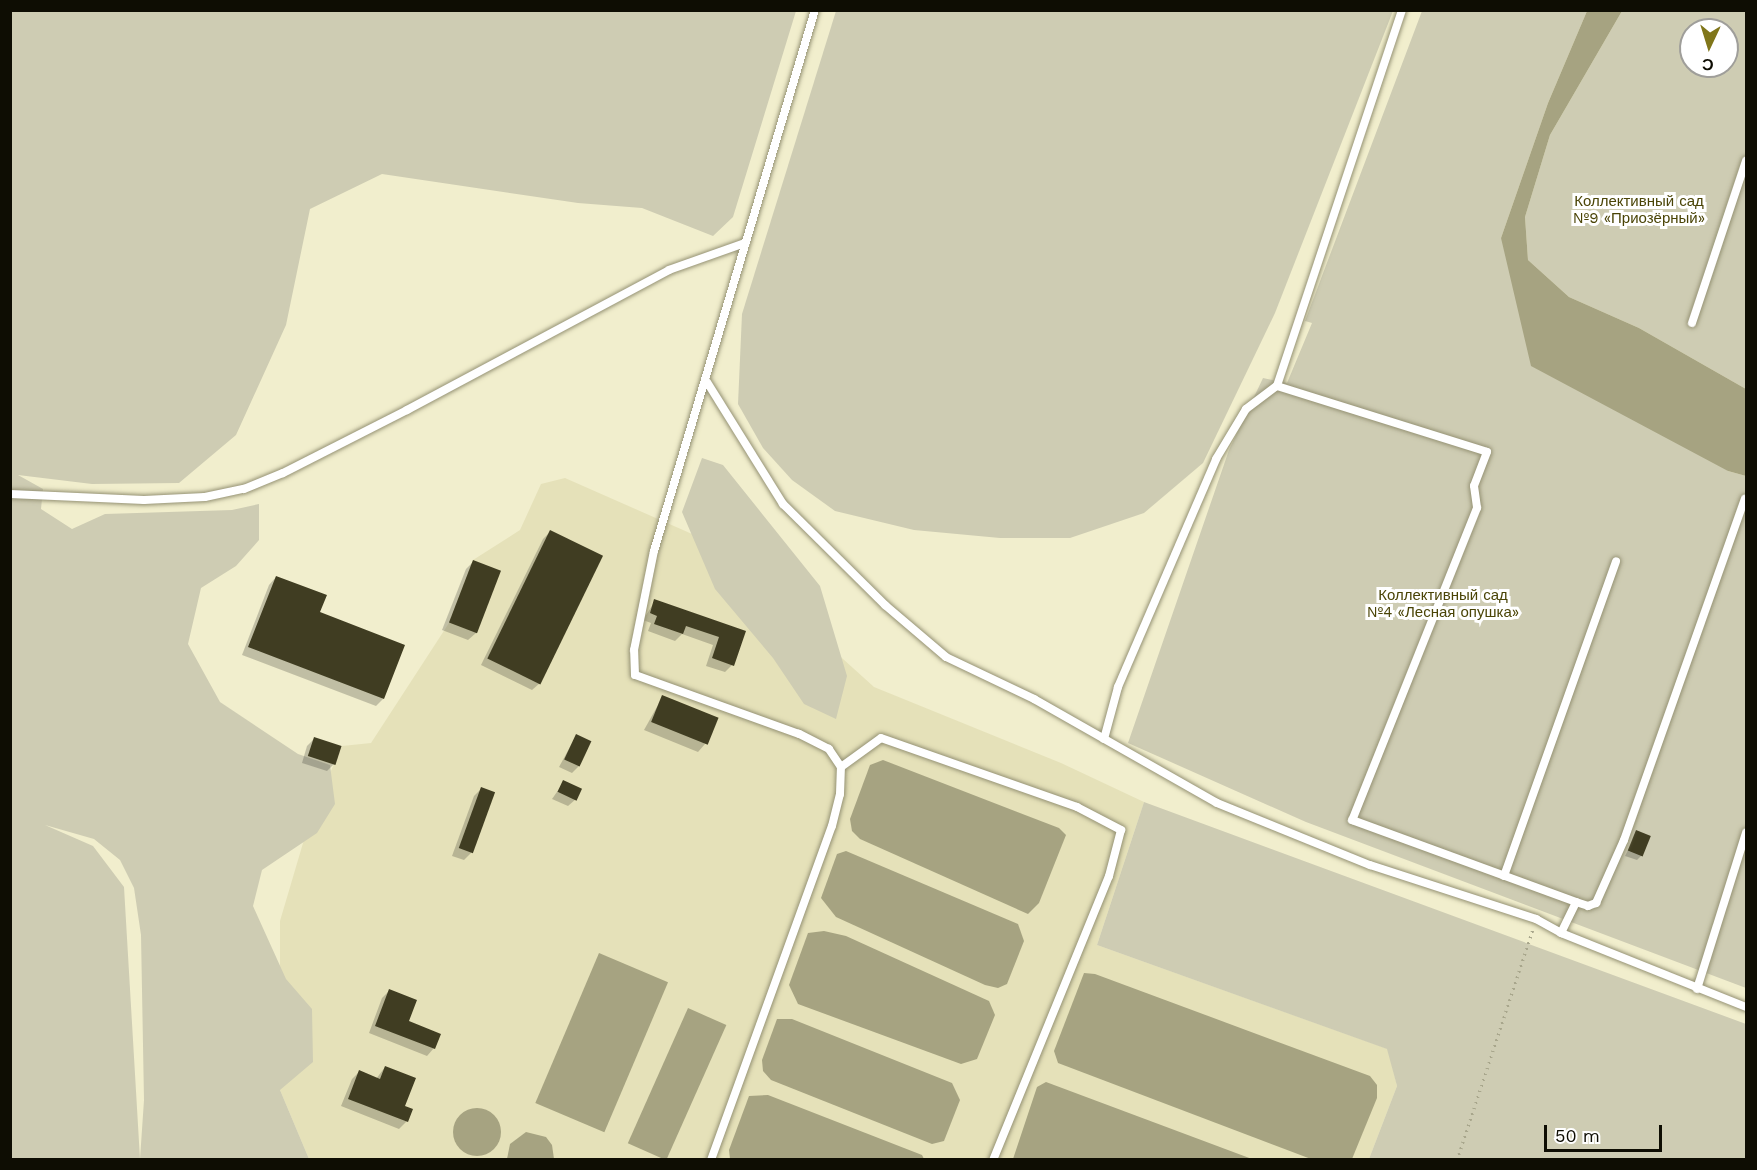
<!DOCTYPE html>
<meta charset="utf-8">
<style>
body{margin:0}
#map{position:relative;width:1757px;height:1170px;overflow:hidden;background:#f1eecd;font-family:"Work Sans",sans-serif}
div>[style]{position:absolute}
[style*='--x']{left:calc(var(--x)*1px);top:calc(var(--y)*1px);width:calc(var(--w)*1px);rotate:calc(var(--a)*1deg)}
.built>*{inset:0;background:#e5e1b9}
.green>*{inset:0;background:#ceccb3}
.water>*{inset:0;background:#a6a381;transform-origin:0 0}
.round{border-radius:50%}
.shadow>*{inset:0;background:#0003}
.building>*{inset:0;background:#403d22;transform-origin:0 0}
.path>*{height:3px;margin-top:-1.5px;transform-origin:0;background:repeating-linear-gradient(90deg,#a8a68c 0 1.5px,transparent 0 6px)}
.roads{filter:drop-shadow(0 0 2px #959274) drop-shadow(0 0 2px #959274)}
.lane>*{height:8px;margin:-4px;padding:0 4px;transform-origin:4px;border-radius:4px;background:#fff}
span{translate:-50% -50%;white-space:nowrap;text-align:center;line-height:1.15;-webkit-text-stroke:6px #fff;paint-order:stroke}
.park-label{font-size:15px;color:#4a4406}
.frame{position:absolute;inset:0;border:12px solid #0e0d03;pointer-events:none}
.north{position:absolute;left:1679px;top:18px;width:60px;height:60px;box-sizing:border-box;background:#fff;border:2px solid #9f9e9a;border-radius:50%;rotate:184deg;font-size:16px;font-weight:700;line-height:24px;text-align:center;color:#0e0d03}
.north::after{content:'';display:block;margin:auto;width:21px;height:27px;background:#80761a;clip-path:polygon(50% 0,100% 100%,50% 72%,0 100%)}
.scale{position:absolute;left:1544px;top:1125px;width:118px;height:27px;box-sizing:border-box;border:3px solid #0e0d03;border-top:0;padding-left:8px;font-size:18px;line-height:21px;white-space:nowrap;color:#0e0d03;-webkit-text-stroke:4px #fff;paint-order:stroke}
</style>
<div id="map">
<div class="built">
<div style="clip-path:polygon(565px 478px,717px 545px,874px 687px,1061px 763px,1144px 802px,1097px 945px,1388px 1049px,1397px 1086px,1369px 1159px,309px 1159px,280px 1090px,280px 921px,311px 816px,342px 746px,371px 743px,449px 623px,473px 560px,520px 530px,541px 484px)"></div>
</div>
<div class="green">
<div style="clip-path:polygon(evenodd,10px 11px,796px 11px,733px 217px,713px 236px,642px 208px,578px 203px,382px 174px,310px 209px,286px 325px,236px 435px,179px 483px,92px 484px,18px 475px,43px 489px,41px 509px,72px 529px,105px 514px,232px 510px,259px 504px,259px 540px,236px 566px,201px 588px,188px 644px,220px 702px,298px 754px,330px 765px,335px 804px,317px 833px,262px 870px,253px 906px,286px 979px,312px 1009px,313px 1062px,280px 1090px,309px 1159px,11px 1159px,10px 11px,45px 825px,94px 839px,120px 860px,134px 888px,141px 935px,144px 1100px,140px 1159px,124px 887px,93px 846px,45px 825px)"></div>
<div style="clip-path:polygon(836px 11px,1393px 11px,1275px 313px,1203px 463px,1144px 513px,1070px 538px,1000px 538px,914px 530px,835px 511px,792px 480px,763px 448px,738px 404px,742px 314px)"></div>
<div style="clip-path:polygon(1422px 11px,1587px 11px,1548px 103px,1501px 238px,1728px 471px,1746px 476px,1746px 988px,1306px 822px,1128px 743px,1229px 450px,1263px 378px,1287px 383px,1312px 323px,1305px 321px)"></div>
<div style="clip-path:polygon(evenodd,1622px 11px,1746px 11px,1746px 389px,1639px 328px,1569px 297px,1528px 260px,1525px 217px,1550px 135px,1622px 11px,1691px 30px,1727px 30px,1727px 66px,1691px 66px,1691px 30px)"></div>
<div style="clip-path:polygon(702px 458px,723px 465px,820px 586px,847px 676px,836px 719px,804px 704px,773px 658px,715px 589px,682px 512px)"></div>
<div style="clip-path:polygon(1144px 802px,1746px 1024px,1746px 1159px,1369px 1159px,1397px 1086px,1387px 1049px,1097px 945px)"></div>
</div>
<div class="water">
<div style="clip-path:polygon(1587px 11px,1622px 11px,1550px 135px,1525px 217px,1528px 260px,1569px 297px,1639px 328px,1746px 389px,1746px 476px,1728px 471px,1531px 366px,1501px 238px,1548px 103px)"></div>
<div style="clip-path:polygon(883px 760px,1059px 828px,1066px 835px,1039px 903px,1028px 914px,860px 839px,852px 831px,850px 819px,870px 765px)"></div>
<div style="clip-path:polygon(846px 851px,1018px 924px,1024px 941px,1007px 984px,998px 988px,985px 985px,836px 917px,821px 898px,837px 854px)"></div>
<div style="clip-path:polygon(824px 931px,846px 936px,989px 1001px,995px 1015px,977px 1059px,961px 1064px,798px 1004px,789px 985px,808px 933px)"></div>
<div style="left:599px;top:953px;width:75px;height:163px;rotate:23deg"></div>
<div style="clip-path:polygon(1084px 973px,1095px 974px,1370px 1076px,1377px 1085px,1377px 1098px,1352px 1159px,1311px 1159px,1058px 1063px,1054px 1051px)"></div>
<div style="left:688px;top:1008px;width:42px;height:148px;rotate:24deg"></div>
<div style="clip-path:polygon(777px 1019px,792px 1019px,952px 1083px,960px 1100px,944px 1141px,932px 1144px,771px 1080px,763px 1071px,762px 1060px)"></div>
<div style="clip-path:polygon(1046px 1082px,1252px 1159px,1013px 1159px,1037px 1087px)"></div>
<div style="clip-path:polygon(768px 1095px,922px 1155px,924px 1159px,730px 1159px,729px 1150px,749px 1096px)"></div>
<div class="round" style="left:453px;top:1108px;width:48px;height:48px"></div>
<div style="clip-path:polygon(526px 1132px,546px 1137px,552px 1145px,554px 1159px,507px 1159px,510px 1144px)"></div>
</div>
<div class="shadow">
<div style="clip-path:polygon(550px 532px,540px 683px,532px 690px,481px 665px,543px 539px)"></div>
<div style="clip-path:polygon(473px 562px,476px 633px,468px 640px,442px 630px,466px 569px)"></div>
<div style="clip-path:polygon(276px 577px,318px 613px,383px 699px,376px 706px,242px 655px,269px 585px)"></div>
<div style="clip-path:polygon(655px 601px,744px 632px,732px 665px,725px 672px,706px 666px,713px 645px,682px 634px,675px 641px,648px 631px,651px 623px,643px 620px)"></div>
<div style="clip-path:polygon(663px 696px,705px 744px,698px 752px,644px 730px)"></div>
<div style="clip-path:polygon(576px 736px,580px 765px,572px 773px,559px 767px)"></div>
<div style="clip-path:polygon(314px 739px,334px 764px,327px 771px,302px 763px,307px 746px)"></div>
<div style="clip-path:polygon(564px 782px,576px 799px,568px 806px,552px 799px)"></div>
<div style="clip-path:polygon(481px 789px,471px 853px,464px 860px,452px 856px,474px 796px)"></div>
<div style="clip-path:polygon(1637px 832px,1642px 855px,1637px 860px,1625px 856px)"></div>
<div style="clip-path:polygon(389px 991px,407px 1022px,434px 1048px,427px 1056px,369px 1033px,382px 998px)"></div>
<div style="clip-path:polygon(385px 1067px,407px 1121px,399px 1129px,341px 1106px,352px 1079px,359px 1072px,376px 1079px)"></div>
</div>
<div class="building">
<div style="left:550px;top:530px;width:59px;height:143px;rotate:26deg"></div>
<div style="left:473px;top:560px;width:30px;height:67px;rotate:21deg"></div>
<div style="clip-path:polygon(276px 576px,327px 595px,320px 612px,405px 645px,384px 699px,248px 647px)"></div>
<div style="clip-path:polygon(654px 599px,746px 631px,734px 666px,712px 658px,719px 637px,686px 626px,683px 634px,654px 624px,657px 616px,650px 613px)"></div>
<div style="left:662px;top:695px;width:61px;height:29px;rotate:22deg"></div>
<div style="left:576px;top:734px;width:17px;height:28px;rotate:25deg"></div>
<div style="left:314px;top:737px;width:29px;height:20px;rotate:18deg"></div>
<div style="left:563px;top:780px;width:21px;height:13px;rotate:25deg"></div>
<div style="left:481px;top:787px;width:15px;height:65px;rotate:20deg"></div>
<div style="left:1636px;top:830px;width:16px;height:22px;rotate:22deg"></div>
<div style="clip-path:polygon(389px 989px,417px 1000px,409px 1021px,441px 1034px,435px 1049px,375px 1026px)"></div>
<div style="clip-path:polygon(385px 1066px,416px 1078px,405px 1106px,413px 1109px,408px 1122px,348px 1099px,359px 1070px,380px 1079px)"></div>
</div>
<div class="path">
<div style="--x:1457;--y:1160;--w:243;--a:-71.8"></div>
</div>
<div class="roads">
<div class="lane">
<div style="--x:1402;--y:10;--w:396;--a:108.4"></div>
<div style="--x:1277;--y:386;--w:220;--a:17.4"></div>
<div style="--x:1487;--y:452;--w:36;--a:111"></div>
<div style="--x:1474;--y:486;--w:22;--a:82"></div>
<div style="--x:1477;--y:508;--w:336;--a:111.8"></div>
<div style="--x:1352;--y:820;--w:239;--a:20.1"></div>
<div style="--x:1692;--y:323;--w:171;--a:-71.6"></div>
<div style="--x:707;--y:382;--w:144;--a:58.1"></div>
<div style="--x:783;--y:504;--w:144;--a:44.7"></div>
<div style="--x:885;--y:605;--w:80;--a:40.4"></div>
<div style="--x:946;--y:657;--w:98;--a:25.5"></div>
<div style="--x:1034;--y:699;--w:210;--a:29.6"></div>
<div style="--x:1217;--y:803;--w:165;--a:22.1"></div>
<div style="--x:1370;--y:865;--w:175;--a:18"></div>
<div style="--x:1536;--y:919;--w:29;--a:29"></div>
<div style="--x:1561;--y:933;--w:199;--a:21.8"></div>
<div style="--x:10;--y:494;--w:134;--a:2.6"></div>
<div style="--x:144;--y:500;--w:61;--a:-2.8"></div>
<div style="--x:205;--y:497;--w:40;--a:-12"></div>
<div style="--x:244;--y:489;--w:42;--a:-22.3"></div>
<div style="--x:283;--y:473;--w:139;--a:-26.9"></div>
<div style="--x:407;--y:410;--w:297;--a:-28.1"></div>
<div style="--x:669;--y:270;--w:81;--a:-19.6"></div>
<div style="--x:1104;--y:739;--w:54;--a:-74.9"></div>
<div style="--x:1118;--y:687;--w:248;--a:-66.7"></div>
<div style="--x:1216;--y:459;--w:58;--a:-59"></div>
<div style="--x:1246;--y:409;--w:39;--a:-37"></div>
<div style="--x:841;--y:767;--w:49;--a:-35.9"></div>
<div style="--x:881;--y:738;--w:208;--a:19.4"></div>
<div style="--x:1077;--y:807;--w:50;--a:27.6"></div>
<div style="--x:1121;--y:830;--w:48;--a:104.6"></div>
<div style="--x:1109;--y:876;--w:307;--a:112.2"></div>
<div style="--x:1504;--y:876;--w:334;--a:-70.4"></div>
<div style="--x:1561;--y:933;--w:34;--a:-64"></div>
<div style="--x:1576;--y:902;--w:13;--a:18"></div>
<div style="--x:1588;--y:906;--w:9;--a:-21"></div>
<div style="--x:1596;--y:903;--w:69;--a:-66"></div>
<div style="--x:1624;--y:840;--w:362;--a:-70.5"></div>
<div style="--x:1697;--y:989;--w:164;--a:-72.6"></div>
<div style="--x:711;--y:1160;--w:355;--a:-70.1"></div>
<div style="--x:832;--y:826;--w:33;--a:-76"></div>
<div style="--x:840;--y:794;--w:27;--a:-88"></div>
<div style="--x:841;--y:767;--w:22;--a:-124"></div>
<div style="--x:829;--y:749;--w:34;--a:-153"></div>
<div style="--x:799;--y:734;--w:174;--a:-160.2"></div>
<div style="--x:635;--y:675;--w:25;--a:-92"></div>
<div style="--x:634;--y:650;--w:101;--a:-78.6"></div>
<div style="--x:654;--y:551;--w:564;--a:-73.43"></div>
</div>
</div>
<div class="park-label">
<span style="left:1639px;top:210px">Коллективный сад<br>№9 «Приозёрный»</span>
<span style="left:1443px;top:604px">Коллективный сад<br>№4 «Лесная опушка»</span>
</div>
<div class="frame"></div>
<div class="north">С</div>
<div class="scale">50 m</div>
</div>
